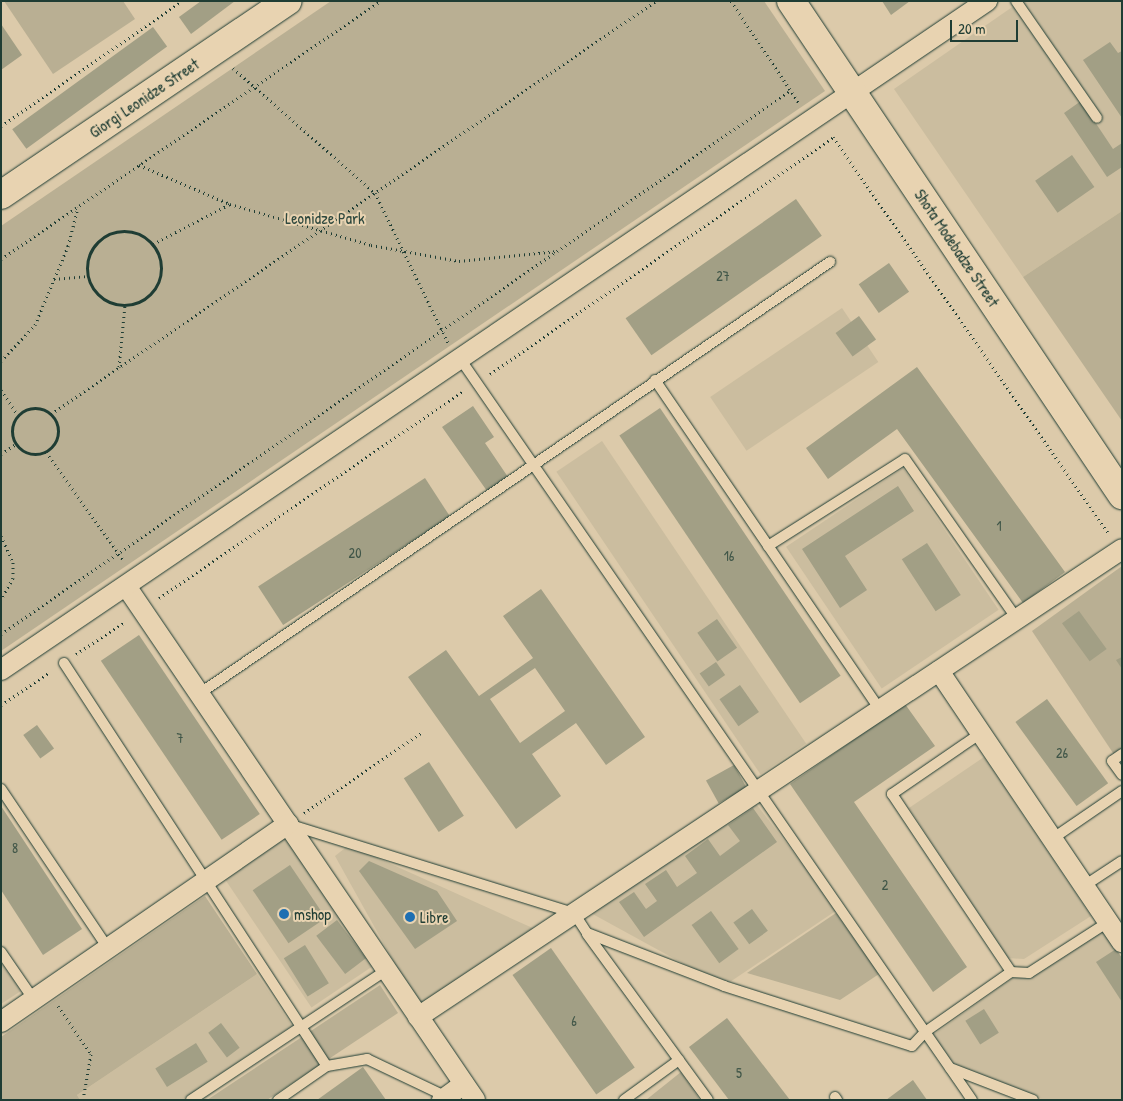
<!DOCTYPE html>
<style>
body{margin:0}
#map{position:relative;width:1123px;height:1101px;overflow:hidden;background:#dccaaa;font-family:"Patrick Hand",sans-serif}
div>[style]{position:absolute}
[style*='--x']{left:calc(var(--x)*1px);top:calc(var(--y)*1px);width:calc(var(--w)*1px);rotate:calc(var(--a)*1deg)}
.built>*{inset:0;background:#cbbd9f;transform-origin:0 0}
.green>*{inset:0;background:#b9af93}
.building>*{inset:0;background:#a29f85;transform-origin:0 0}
.path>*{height:3px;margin-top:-1.5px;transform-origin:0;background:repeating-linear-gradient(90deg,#1f3d34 0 1px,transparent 0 5px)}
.path>.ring{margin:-1.5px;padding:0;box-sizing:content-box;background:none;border:3px solid #1f3d34;border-radius:50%}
.roads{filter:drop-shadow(0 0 1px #1f3d34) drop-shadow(0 0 1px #1f3d34)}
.lane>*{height:10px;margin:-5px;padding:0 5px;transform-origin:5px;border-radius:5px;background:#e8d3b1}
.street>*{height:20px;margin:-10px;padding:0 10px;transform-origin:10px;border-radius:10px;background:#e8d3b1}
.secondary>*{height:28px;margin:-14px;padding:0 14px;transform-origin:14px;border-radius:14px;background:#e8d3b1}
.dots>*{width:14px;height:14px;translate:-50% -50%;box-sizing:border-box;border:2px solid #e8d3b1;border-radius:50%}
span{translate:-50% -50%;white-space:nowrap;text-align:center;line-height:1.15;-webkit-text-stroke:4px #e8d3b1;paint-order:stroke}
.number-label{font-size:14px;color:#405648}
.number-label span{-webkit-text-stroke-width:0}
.street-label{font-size:16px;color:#1f3d34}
.park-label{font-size:16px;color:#2e483e}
.poi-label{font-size:16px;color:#1f3d34}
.left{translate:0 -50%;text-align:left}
.frame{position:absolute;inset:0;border:2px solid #1f3d34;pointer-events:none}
.scale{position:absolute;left:950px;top:20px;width:68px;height:22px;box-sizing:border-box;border:2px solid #1f3d34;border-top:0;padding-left:6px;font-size:15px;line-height:18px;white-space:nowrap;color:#1f3d34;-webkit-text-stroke:4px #e8d3b1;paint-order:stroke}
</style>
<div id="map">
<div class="built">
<div style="clip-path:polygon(1021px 1px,1122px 1px,1122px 211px,1023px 277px,894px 89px)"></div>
<div style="left:842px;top:308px;width:65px;height:159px;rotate:56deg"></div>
<div style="left:602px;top:441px;width:365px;height:55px;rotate:56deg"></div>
<div style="left:903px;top:468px;width:171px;height:141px;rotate:56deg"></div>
<div style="clip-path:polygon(984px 757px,1091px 916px,1024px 959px,1008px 958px,909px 808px)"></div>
<div style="clip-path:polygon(754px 801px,837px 910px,724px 986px,589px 912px)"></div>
<div style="left:287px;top:837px;width:155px;height:75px;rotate:56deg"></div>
<div style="clip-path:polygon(349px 845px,537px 930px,419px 1007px,335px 856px)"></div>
<div style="clip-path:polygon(1103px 931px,1122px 958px,1122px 1100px,1044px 1100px,956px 1067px,933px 1035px,1014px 977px,1031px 978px)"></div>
<div style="clip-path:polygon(1px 962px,21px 991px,1px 1004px)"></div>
<div style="clip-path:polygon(257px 974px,292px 1026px,182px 1100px,80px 1100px,77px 1095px)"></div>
</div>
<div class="green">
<div style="clip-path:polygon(4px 1px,123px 1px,135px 19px,53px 74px)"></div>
<div style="clip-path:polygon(331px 1px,764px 1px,825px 91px,1px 651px,1px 226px)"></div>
<div style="clip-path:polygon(1122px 211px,1122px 421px,1023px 277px)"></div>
<div style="clip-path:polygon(1122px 566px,1122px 751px,1115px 756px,1032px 631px)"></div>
<div style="clip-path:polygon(205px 896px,257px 974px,77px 1095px,80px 1100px,1px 1099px,1px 1037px)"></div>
<div style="clip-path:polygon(836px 913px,879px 974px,840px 1000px,747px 973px)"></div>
<div style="clip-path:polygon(380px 985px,398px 1013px,267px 1100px,207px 1100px)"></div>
<div style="clip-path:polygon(681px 1072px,700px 1100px,646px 1100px)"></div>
</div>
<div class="building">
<div style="clip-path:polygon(201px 1px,235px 1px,191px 34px,179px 17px)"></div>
<div style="clip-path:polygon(882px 1px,910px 1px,891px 15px)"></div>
<div style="clip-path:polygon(1px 24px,22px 55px,1px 70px)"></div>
<div style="left:153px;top:27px;width:24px;height:174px;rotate:54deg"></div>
<div style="clip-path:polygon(1110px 42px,1118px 53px,1122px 51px,1122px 118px,1083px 60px)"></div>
<div style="clip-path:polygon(1081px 101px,1113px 149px,1122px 143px,1122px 167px,1107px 177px,1064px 113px)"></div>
<div style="left:1072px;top:155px;width:39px;height:45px;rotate:55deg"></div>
<div style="left:796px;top:199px;width:45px;height:208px;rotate:55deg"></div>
<div style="left:889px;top:263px;width:35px;height:37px;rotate:55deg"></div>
<div style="left:859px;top:316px;width:29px;height:29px;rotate:54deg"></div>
<div style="clip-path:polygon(917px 367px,1065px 572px,1023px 603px,897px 429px,828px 479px,806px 448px)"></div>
<div style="clip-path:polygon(473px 406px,494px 437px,485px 443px,508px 477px,487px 491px,442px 427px)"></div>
<div style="left:660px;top:408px;width:323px;height:49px;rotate:56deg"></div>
<div style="left:425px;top:478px;width:46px;height:199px;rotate:57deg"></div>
<div style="clip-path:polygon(898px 486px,914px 511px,845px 556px,867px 590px,840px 608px,802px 549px)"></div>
<div style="left:927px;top:543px;width:62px;height:30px;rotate:57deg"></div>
<div style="clip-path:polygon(evenodd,541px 589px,645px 737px,606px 765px,576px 723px,532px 754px,561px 796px,516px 829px,408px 677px,446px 650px,479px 696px,533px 658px,503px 616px,541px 589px,535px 668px,565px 711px,520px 743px,490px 699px,535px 668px)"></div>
<div style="left:1079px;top:611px;width:47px;height:21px;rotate:54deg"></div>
<div style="left:717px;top:619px;width:35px;height:24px;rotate:55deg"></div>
<div style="left:139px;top:635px;width:216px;height:46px;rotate:56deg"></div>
<div style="clip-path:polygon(1122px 657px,1122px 669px,1116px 660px)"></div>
<div style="left:716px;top:662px;width:16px;height:20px;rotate:55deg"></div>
<div style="left:740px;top:685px;width:33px;height:25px;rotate:55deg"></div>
<div style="left:1047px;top:699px;width:104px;height:39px;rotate:54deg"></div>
<div style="clip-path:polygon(905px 704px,935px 746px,854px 802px,967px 967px,933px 992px,790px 784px)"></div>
<div style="left:37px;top:725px;width:29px;height:17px;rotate:54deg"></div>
<div style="left:429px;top:762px;width:64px;height:30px;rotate:57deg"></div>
<div style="left:734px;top:765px;width:26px;height:32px;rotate:61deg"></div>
<div style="clip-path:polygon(1px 806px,82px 929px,43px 955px,1px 890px)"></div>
<div style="clip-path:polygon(753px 808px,777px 842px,644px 937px,619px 902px,634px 892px,646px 909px,657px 901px,645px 884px,666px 870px,677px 887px,697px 873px,685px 856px,708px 839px,720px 856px,740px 841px,728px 825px)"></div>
<div style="clip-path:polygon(369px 861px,437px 891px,457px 921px,415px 949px,359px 871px)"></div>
<div style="left:290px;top:865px;width:64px;height:45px;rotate:56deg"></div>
<div style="left:752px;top:909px;width:27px;height:23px;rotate:54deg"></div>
<div style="left:711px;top:911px;width:47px;height:24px;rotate:54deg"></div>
<div style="left:337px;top:920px;width:48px;height:26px;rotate:53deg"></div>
<div style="left:305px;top:945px;width:45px;height:25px;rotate:58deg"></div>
<div style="left:551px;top:948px;width:146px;height:47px;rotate:55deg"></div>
<div style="clip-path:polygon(1116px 949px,1122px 958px,1122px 1002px,1096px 962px)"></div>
<div style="left:984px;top:1009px;width:28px;height:22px;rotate:58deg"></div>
<div style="clip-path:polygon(727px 1018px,790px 1100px,729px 1100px,689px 1047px)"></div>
<div style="left:221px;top:1023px;width:31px;height:16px;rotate:53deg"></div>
<div style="left:196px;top:1043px;width:22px;height:48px;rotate:58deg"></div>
<div style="clip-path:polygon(363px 1067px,386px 1100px,317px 1100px)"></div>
<div style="clip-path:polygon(913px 1080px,927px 1100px,886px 1100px)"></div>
</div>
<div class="path">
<div style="--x:731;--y:1;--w:123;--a:56.3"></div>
<div style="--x:233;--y:68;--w:189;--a:41.4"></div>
<div style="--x:375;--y:193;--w:167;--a:64"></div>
<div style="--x:1;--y:126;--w:220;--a:-34.6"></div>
<div style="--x:833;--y:137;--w:484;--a:55.2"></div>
<div style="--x:139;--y:165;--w:99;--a:23.2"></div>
<div style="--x:230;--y:204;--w:147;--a:16.2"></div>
<div style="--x:371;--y:245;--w:89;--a:10.3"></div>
<div style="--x:459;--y:261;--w:99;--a:-5.8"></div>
<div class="ring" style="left:87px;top:231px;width:71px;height:71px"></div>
<div style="--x:153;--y:244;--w:87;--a:-27.5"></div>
<div style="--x:1;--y:259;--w:458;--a:-34.2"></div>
<div style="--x:54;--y:279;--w:33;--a:-5"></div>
<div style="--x:1;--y:361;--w:50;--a:-46.6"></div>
<div style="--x:35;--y:325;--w:86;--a:-67.3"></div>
<div style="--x:68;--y:246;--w:40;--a:-75.6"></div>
<div style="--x:119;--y:367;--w:62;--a:-84.5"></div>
<div style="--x:490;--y:374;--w:418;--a:-34.6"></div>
<div style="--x:1;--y:390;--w:30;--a:56"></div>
<div class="ring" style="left:12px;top:408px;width:43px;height:43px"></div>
<div style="--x:51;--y:414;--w:733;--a:-34.32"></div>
<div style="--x:46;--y:452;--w:134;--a:54.4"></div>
<div style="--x:1;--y:454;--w:18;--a:-34"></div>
<div style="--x:1;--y:536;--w:29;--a:65"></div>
<div style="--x:13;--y:562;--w:16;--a:90"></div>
<div style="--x:13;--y:578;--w:25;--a:119"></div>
<div style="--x:159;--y:598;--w:369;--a:-34.2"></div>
<div style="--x:1;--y:634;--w:959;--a:-34.55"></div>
<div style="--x:76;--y:654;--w:59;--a:-33.1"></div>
<div style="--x:1;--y:705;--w:59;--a:-34"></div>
<div style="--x:304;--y:813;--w:142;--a:-34.4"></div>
<div style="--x:58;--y:1006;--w:58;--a:55.5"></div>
<div style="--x:91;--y:1054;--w:47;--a:99.9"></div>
</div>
<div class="roads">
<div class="lane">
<div style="--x:1016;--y:1;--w:142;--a:55.3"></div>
<div style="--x:461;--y:360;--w:899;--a:55.37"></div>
<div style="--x:655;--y:380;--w:399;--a:55.7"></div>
<div style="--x:768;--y:546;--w:162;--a:-32.4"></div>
<div style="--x:905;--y:459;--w:195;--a:55"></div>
<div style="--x:64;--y:663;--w:481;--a:56.9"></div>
<div style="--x:327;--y:1066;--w:41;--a:-9.9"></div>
<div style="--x:367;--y:1059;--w:89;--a:25.4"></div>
<div style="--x:199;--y:694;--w:765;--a:-34.4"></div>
<div style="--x:981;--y:733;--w:108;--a:145.6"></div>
<div style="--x:892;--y:794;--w:214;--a:56.2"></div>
<div style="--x:1122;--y:754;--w:12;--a:145"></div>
<div style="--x:1112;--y:761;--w:17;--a:54"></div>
<div style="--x:1;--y:789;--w:192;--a:56.1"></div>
<div style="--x:291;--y:825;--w:296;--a:17.3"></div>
<div style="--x:574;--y:913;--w:24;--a:57"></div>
<div style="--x:587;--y:933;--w:147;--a:21.1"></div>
<div style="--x:724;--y:986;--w:197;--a:17.7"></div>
<div style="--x:912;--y:1046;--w:19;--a:-47"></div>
<div style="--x:925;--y:1032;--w:105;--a:-34.9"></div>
<div style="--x:1011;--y:972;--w:18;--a:3"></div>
<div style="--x:1029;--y:973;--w:94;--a:-32.8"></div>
<div style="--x:1052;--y:839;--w:85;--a:-34.4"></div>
<div style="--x:1084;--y:886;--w:45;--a:-33.3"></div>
<div style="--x:587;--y:934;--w:205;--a:53.9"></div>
<div style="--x:1;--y:952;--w:58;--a:55.5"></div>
<div style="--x:950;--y:1068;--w:89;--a:21.1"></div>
<div style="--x:835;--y:1097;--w:4;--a:56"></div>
<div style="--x:191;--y:1100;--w:235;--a:-33.6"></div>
<div style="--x:278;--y:1100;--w:60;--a:-34.8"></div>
<div style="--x:624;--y:1100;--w:68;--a:-36"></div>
</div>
<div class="street">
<div style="--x:126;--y:586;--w:621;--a:55.82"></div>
<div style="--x:1;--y:670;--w:1192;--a:-34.16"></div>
<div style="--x:939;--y:671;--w:327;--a:56"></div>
<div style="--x:418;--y:1017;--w:845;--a:-33.61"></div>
<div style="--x:1;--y:1022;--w:349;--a:-34.6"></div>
<div style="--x:442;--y:1100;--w:27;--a:-36"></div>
</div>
<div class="secondary">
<div style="--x:791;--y:1;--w:595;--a:56.18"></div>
<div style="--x:1;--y:195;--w:346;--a:-34.1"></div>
</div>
</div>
<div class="dots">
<div style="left:284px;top:914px;background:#1f6fb2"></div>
<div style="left:410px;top:917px;background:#1f6fb2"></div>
</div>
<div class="number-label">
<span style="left:723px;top:276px">27</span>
<span style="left:999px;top:526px">1</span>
<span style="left:355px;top:553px">20</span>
<span style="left:729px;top:556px">16</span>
<span style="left:180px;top:738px">7</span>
<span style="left:1062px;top:753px">26</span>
<span style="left:15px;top:848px">8</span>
<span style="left:885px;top:885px">2</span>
<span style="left:574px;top:1021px">6</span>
<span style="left:739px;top:1073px">5</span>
</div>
<div class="street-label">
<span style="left:144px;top:98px;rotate:-34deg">Giorgi Leonidze Street</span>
<span style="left:957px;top:248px;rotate:56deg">Shota Modebadze Street</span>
</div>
<div class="park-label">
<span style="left:325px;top:218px">Leonidze Park</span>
</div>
<div class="poi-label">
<span class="left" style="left:294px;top:914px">mshop</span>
<span class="left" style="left:420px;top:917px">Libre</span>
</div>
<div class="frame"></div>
<div class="scale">20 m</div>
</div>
